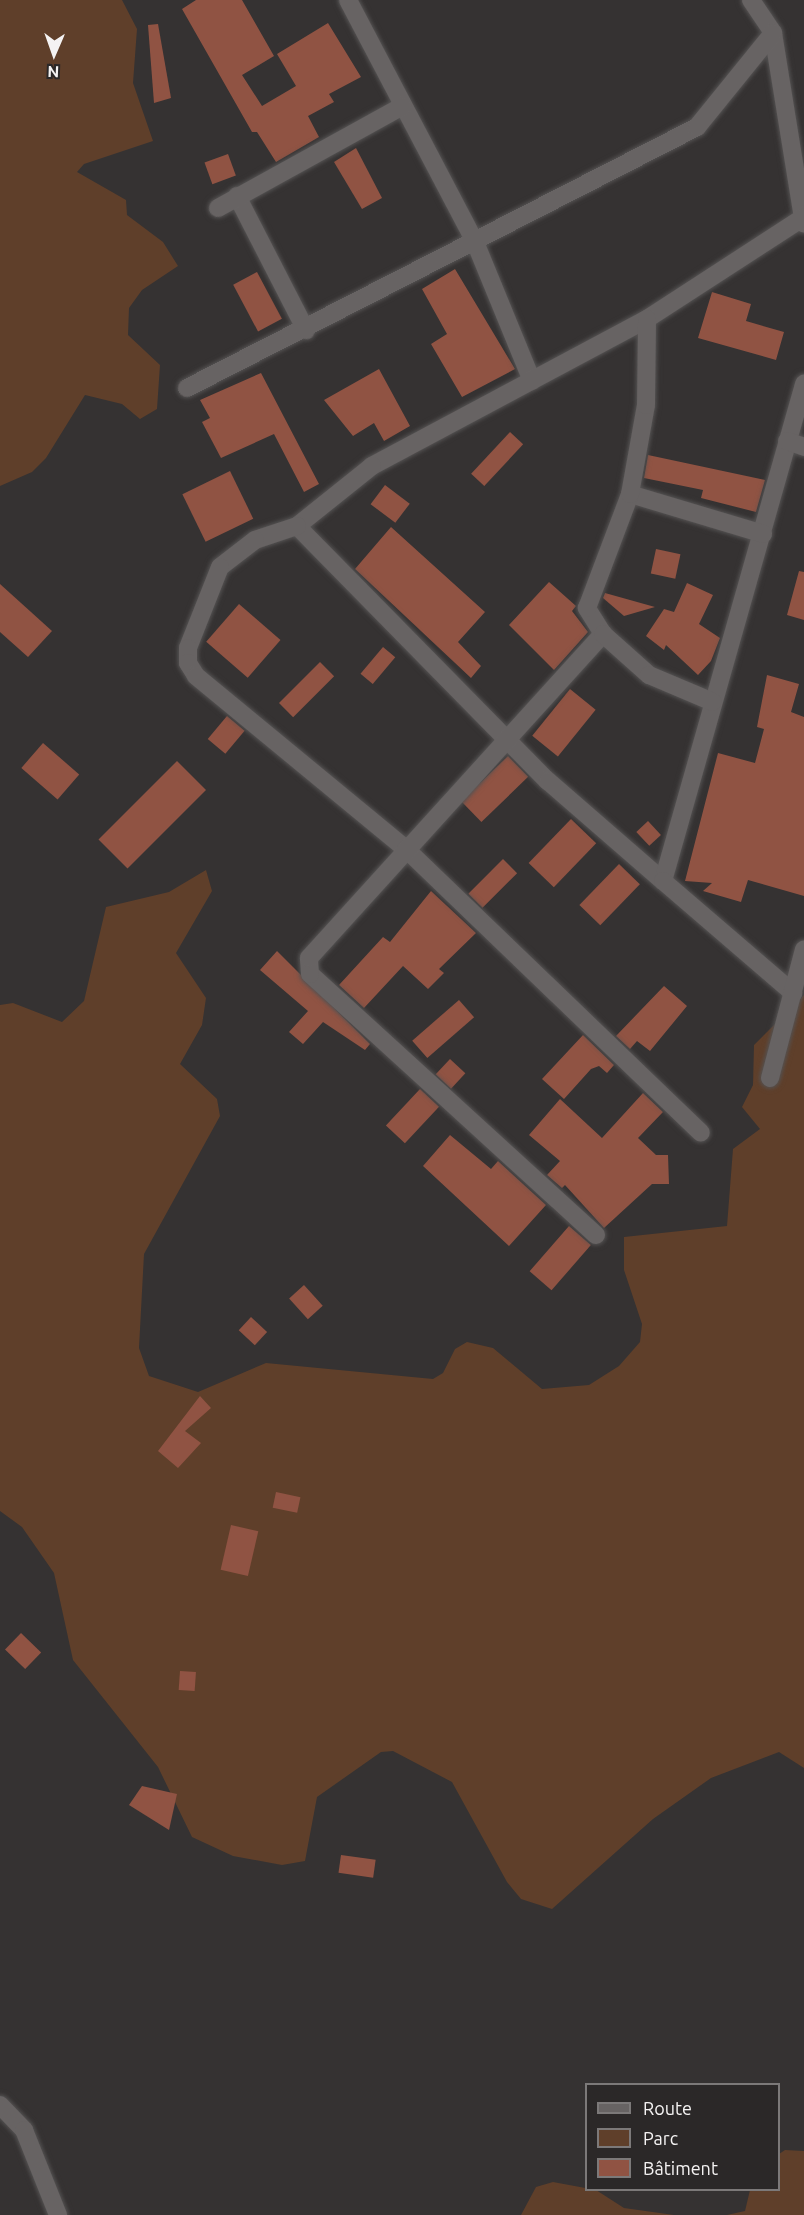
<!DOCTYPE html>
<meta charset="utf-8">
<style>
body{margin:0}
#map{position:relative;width:804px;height:2215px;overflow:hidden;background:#353232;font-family:Ubuntu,sans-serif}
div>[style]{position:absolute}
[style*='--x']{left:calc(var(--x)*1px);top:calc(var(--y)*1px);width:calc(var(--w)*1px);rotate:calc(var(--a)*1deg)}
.green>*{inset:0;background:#5f3f2a}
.building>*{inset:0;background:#905343;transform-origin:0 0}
.roads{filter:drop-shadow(0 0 2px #545252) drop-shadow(0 0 2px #545252)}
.street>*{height:18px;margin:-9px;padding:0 9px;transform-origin:9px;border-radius:9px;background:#676363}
span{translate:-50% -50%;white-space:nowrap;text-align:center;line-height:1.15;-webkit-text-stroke:5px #2b2828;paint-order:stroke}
.legend{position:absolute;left:585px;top:2083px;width:195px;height:108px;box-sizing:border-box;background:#2b2828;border:2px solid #7c7979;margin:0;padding:8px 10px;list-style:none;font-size:18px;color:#f5f3f3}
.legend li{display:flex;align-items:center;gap:12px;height:30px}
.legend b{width:30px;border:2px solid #7c7979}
.north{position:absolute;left:24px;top:24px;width:60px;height:60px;-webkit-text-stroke:4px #2b2828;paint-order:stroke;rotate:182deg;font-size:16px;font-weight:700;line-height:24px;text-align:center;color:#f5f3f3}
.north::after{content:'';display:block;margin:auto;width:21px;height:27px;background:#f5f3f3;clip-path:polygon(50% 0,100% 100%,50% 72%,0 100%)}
</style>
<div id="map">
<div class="green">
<div style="clip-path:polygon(0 0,122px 0,137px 29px,133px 83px,153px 141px,84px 164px,77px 172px,126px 200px,127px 215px,163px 242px,178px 266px,142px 290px,129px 308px,128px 335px,160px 365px,157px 409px,140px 419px,122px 404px,85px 395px,46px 458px,32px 472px,0 486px)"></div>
<div style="clip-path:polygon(206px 870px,212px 891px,176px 953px,206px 998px,202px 1025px,180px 1064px,217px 1099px,220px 1116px,144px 1254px,139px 1348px,149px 1376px,198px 1392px,266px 1363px,433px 1379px,443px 1373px,455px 1349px,467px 1342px,493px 1348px,542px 1389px,589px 1385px,619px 1366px,640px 1342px,642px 1324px,624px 1270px,624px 1237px,727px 1226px,733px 1149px,760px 1129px,742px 1107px,753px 1085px,754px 1045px,804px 995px,804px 1768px,779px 1752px,711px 1778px,653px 1819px,552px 1909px,521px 1899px,507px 1882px,452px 1782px,393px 1751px,381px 1752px,317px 1797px,305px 1861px,282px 1865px,233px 1856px,192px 1837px,158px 1767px,73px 1660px,54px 1573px,22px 1527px,0 1511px,0 1005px,13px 1003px,62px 1022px,84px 1001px,106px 907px,169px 892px)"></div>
<div style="clip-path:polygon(785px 2150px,804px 2151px,804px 2215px,727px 2215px,745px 2211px,750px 2190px,778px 2190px,779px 2154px)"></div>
<div style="clip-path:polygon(553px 2182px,596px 2190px,624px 2208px,674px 2215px,521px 2215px,536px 2187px)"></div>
</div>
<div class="building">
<div style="clip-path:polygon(196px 0,242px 0,274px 56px,242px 75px,262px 106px,296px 86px,277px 54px,328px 23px,361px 77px,329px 94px,334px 102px,308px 116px,319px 137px,276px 162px,257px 132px,252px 132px,182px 9px)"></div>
<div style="clip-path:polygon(158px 24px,171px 98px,154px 103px,148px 25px)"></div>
<div style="clip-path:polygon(356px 148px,382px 198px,362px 209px,334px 162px)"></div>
<div style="left:228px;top:154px;width:23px;height:25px;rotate:70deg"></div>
<div style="clip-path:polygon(455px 269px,515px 369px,462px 397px,431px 344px,447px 334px,422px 289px)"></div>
<div style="left:257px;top:272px;width:53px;height:27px;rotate:62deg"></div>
<div style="clip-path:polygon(712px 292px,751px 304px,746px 321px,784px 332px,776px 360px,698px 338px)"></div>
<div style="clip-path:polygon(379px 369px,410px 426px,384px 441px,374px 423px,353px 436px,324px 400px)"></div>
<div style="clip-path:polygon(261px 373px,319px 484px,304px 492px,274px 434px,221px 458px,202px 422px,210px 418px,200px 400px)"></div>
<div style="left:510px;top:432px;width:18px;height:57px;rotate:43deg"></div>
<div style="clip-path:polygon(648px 455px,765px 480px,756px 512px,701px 498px,703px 490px,644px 478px)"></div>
<div style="left:230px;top:471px;width:53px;height:53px;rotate:64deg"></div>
<div style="left:385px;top:485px;width:31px;height:24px;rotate:37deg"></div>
<div style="clip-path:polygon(391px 527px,485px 612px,458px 642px,481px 666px,471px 678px,355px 569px)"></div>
<div style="left:656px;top:549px;width:25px;height:25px;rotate:12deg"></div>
<div style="clip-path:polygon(799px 571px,804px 572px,804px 620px,787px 615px)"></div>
<div style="clip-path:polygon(549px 582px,576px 606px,572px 611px,588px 632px,554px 670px,509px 625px)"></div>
<div style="clip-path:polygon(687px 583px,713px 595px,699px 624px,720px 638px,711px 661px,698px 675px,666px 645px,664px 650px,646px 636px,664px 609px,674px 612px)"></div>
<div style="clip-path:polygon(0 584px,52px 631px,28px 657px,0 632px)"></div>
<div style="clip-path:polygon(605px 593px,655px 607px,624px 616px,603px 598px)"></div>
<div style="left:239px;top:604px;width:55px;height:50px;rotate:41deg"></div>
<div style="left:383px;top:647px;width:16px;height:35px;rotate:40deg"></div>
<div style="left:320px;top:662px;width:20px;height:58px;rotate:45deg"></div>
<div style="clip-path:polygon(767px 675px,799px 684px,791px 712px,804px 717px,804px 896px,748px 880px,741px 902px,703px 891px,712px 883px,685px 881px,718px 753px,755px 763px,764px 729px,757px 727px)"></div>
<div style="left:570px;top:689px;width:33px;height:60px;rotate:39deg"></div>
<div style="left:227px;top:716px;width:23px;height:30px;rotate:40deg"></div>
<div style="left:43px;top:743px;width:48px;height:33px;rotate:41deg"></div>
<div style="left:508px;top:756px;width:29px;height:65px;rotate:46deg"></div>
<div style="left:177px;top:761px;width:41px;height:111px;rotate:45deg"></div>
<div style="left:571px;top:819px;width:35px;height:61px;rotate:44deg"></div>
<div style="left:648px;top:821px;width:19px;height:16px;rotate:47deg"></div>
<div style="left:503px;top:859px;width:20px;height:49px;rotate:45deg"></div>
<div style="left:619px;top:864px;width:29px;height:57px;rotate:44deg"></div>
<div style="clip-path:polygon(431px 891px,476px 933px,439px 969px,444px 973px,428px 989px,403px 966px,364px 1008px,339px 985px,383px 937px,390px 942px)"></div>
<div style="clip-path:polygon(277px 951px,370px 1044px,365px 1050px,323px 1022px,303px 1044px,289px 1032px,308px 1011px,260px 970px)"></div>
<div style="clip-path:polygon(664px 986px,687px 1006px,650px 1051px,637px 1041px,630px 1049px,616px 1036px)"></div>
<div style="left:459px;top:1000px;width:23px;height:62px;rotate:49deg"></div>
<div style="clip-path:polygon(583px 1035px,614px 1065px,607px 1073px,599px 1066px,591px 1069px,564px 1099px,542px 1079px)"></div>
<div style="left:450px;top:1059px;width:21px;height:21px;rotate:43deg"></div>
<div style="left:420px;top:1089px;width:26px;height:50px;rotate:43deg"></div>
<div style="clip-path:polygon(643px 1093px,663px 1112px,638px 1138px,656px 1155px,668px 1155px,669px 1184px,652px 1184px,604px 1228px,565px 1185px,562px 1188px,547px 1175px,560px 1161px,529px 1135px,560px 1099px,602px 1138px)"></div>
<div style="clip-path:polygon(450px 1135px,491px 1169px,498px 1161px,546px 1205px,509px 1246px,423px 1166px)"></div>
<div style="left:569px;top:1226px;width:29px;height:60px;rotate:41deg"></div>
<div style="left:304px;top:1285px;width:28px;height:20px;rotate:48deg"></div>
<div style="left:251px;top:1317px;width:22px;height:18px;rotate:43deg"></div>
<div style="clip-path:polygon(200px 1396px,211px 1408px,185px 1431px,201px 1443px,178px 1468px,158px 1451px)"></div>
<div style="left:276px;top:1492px;width:25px;height:16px;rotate:12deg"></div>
<div style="left:231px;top:1525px;width:28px;height:46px;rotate:13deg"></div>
<div style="left:21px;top:1633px;width:28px;height:23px;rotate:44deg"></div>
<div style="left:180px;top:1671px;width:16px;height:19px;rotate:4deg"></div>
<div style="clip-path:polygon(142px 1786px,177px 1794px,169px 1830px,129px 1805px)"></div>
<div style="left:341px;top:1855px;width:35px;height:18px;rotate:8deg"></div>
</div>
<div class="roads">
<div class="street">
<div style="--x:348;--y:0;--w:273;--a:62.3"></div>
<div style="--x:475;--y:242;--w:150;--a:67.7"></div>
<div style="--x:751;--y:0;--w:40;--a:56"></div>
<div style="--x:773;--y:33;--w:193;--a:80.8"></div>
<div style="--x:237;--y:196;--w:151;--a:62.8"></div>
<div style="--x:218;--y:208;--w:211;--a:-28.9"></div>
<div style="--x:804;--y:217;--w:187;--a:147"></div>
<div style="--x:647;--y:319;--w:312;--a:151.9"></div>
<div style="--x:372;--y:466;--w:96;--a:141.3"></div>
<div style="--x:297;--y:526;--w:358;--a:45.5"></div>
<div style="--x:548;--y:781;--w:152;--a:41"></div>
<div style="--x:663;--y:881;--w:517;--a:-74.16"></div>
<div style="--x:187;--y:388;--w:573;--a:-27.1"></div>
<div style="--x:697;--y:127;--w:121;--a:-51"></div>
<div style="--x:787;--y:441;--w:18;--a:19"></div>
<div style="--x:630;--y:494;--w:139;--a:16.7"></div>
<div style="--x:297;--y:526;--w:44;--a:161.6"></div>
<div style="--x:255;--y:540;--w:44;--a:142.4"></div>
<div style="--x:220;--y:567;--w:87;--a:111.6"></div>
<div style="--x:188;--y:648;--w:15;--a:90"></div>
<div style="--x:188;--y:663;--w:15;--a:58"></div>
<div style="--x:196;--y:676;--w:272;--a:39.5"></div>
<div style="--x:406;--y:849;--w:409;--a:43.9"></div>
<div style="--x:603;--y:634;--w:31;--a:-122"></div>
<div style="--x:587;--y:608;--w:122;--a:-69.3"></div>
<div style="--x:630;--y:494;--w:90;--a:-79.8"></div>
<div style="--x:646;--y:405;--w:86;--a:-89.3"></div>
<div style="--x:663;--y:881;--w:172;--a:40.7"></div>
<div style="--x:770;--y:1078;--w:133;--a:-75.2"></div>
<div style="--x:596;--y:1235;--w:387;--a:-137.6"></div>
<div style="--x:310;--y:974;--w:16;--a:-94"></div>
<div style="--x:309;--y:958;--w:438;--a:-47.8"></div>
<div style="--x:603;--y:634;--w:62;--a:41.7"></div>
<div style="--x:649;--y:675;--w:69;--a:22.9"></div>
<div style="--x:0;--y:2105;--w:35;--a:46"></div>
<div style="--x:24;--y:2130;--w:92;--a:68.2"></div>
</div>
</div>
<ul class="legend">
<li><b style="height:8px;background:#676363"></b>Route</li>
<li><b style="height:16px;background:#5f3f2a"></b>Parc</li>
<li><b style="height:16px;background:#905343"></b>Bâtiment</li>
</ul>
<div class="north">N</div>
</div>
